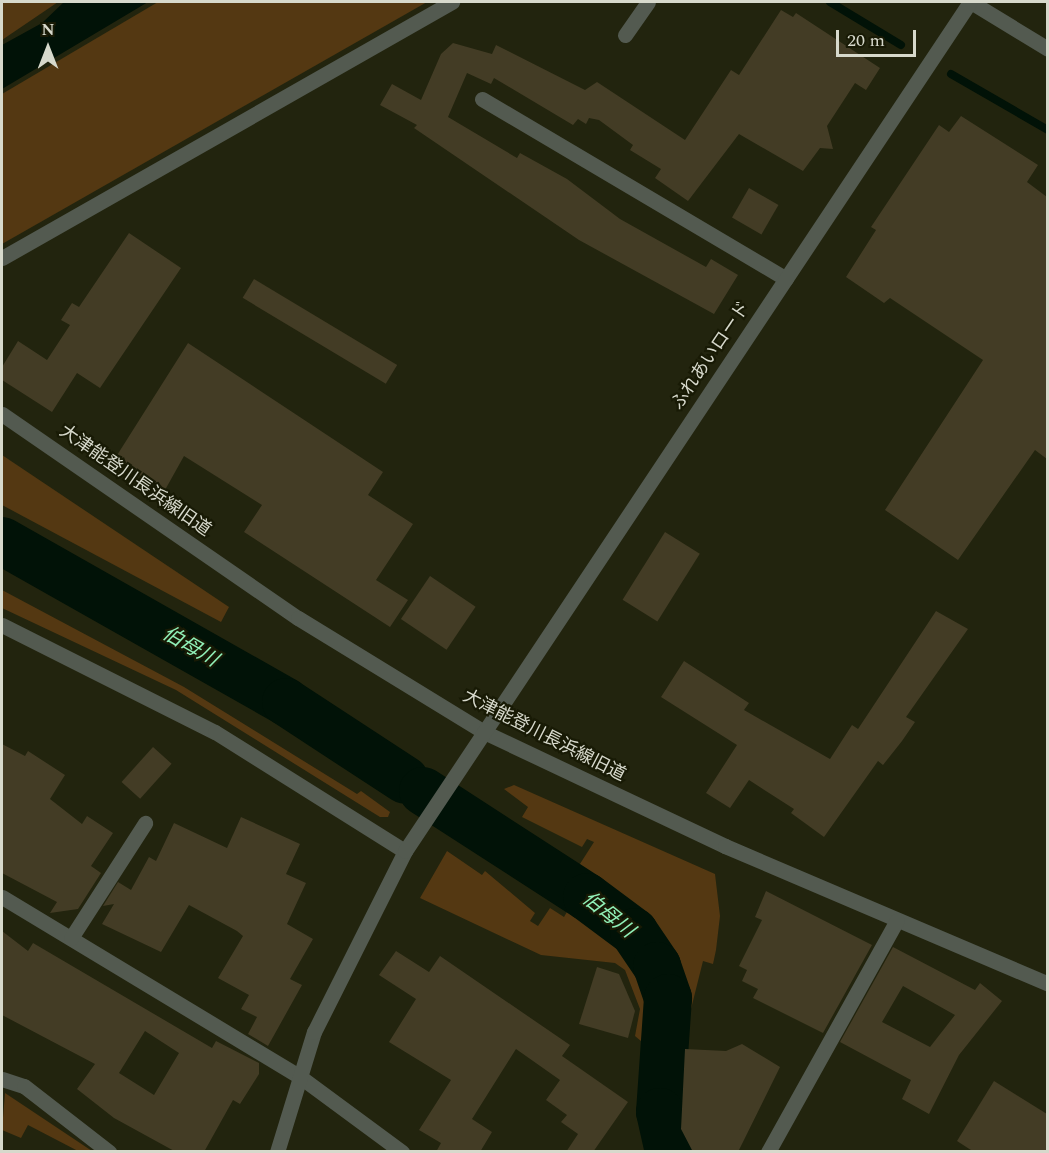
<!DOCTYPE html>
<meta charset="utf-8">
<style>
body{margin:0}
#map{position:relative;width:1049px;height:1153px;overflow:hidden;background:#22240e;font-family:Spectral,"Noto Sans JP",serif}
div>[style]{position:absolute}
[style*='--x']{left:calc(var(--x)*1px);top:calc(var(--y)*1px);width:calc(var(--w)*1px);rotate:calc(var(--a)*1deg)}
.green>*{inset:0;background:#543812}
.water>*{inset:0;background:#011207}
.stream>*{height:8px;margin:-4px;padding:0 4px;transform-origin:4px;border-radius:4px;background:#011207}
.river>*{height:48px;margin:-24px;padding:0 24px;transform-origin:24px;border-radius:24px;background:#011207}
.building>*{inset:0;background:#433c25;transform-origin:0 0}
.minor>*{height:15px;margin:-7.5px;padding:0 7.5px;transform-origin:7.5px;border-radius:7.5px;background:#535a50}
span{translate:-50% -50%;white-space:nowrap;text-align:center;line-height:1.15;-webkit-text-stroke:4.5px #181a05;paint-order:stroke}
.street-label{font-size:18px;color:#d7d9cc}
.water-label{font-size:20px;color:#91f1b9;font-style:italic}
.frame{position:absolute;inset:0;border:3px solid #d7d9cc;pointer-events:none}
.north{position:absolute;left:18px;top:18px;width:60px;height:60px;-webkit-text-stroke:4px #181a05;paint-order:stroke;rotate:0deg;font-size:16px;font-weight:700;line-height:24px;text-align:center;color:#d7d9cc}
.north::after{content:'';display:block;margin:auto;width:21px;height:27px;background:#d7d9cc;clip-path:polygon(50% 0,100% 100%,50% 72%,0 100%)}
.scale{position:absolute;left:836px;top:30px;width:80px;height:27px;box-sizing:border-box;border:3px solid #d7d9cc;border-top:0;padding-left:8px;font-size:18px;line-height:21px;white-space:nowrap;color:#d7d9cc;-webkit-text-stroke:4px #181a05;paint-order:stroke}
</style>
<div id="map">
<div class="green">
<div style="clip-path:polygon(2px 2px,58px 2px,2px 40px)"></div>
<div style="clip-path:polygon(158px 2px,427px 2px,2px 244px,2px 94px)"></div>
<div style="clip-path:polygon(2px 455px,229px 607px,221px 622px,2px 505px)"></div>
<div style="clip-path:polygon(2px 590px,184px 687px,357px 794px,361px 791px,390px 812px,388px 817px,380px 817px,176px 690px,2px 608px)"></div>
<div style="clip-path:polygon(514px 785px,715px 874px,720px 916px,716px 950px,713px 964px,703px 961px,690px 1013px,681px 968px,663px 936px,636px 908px,578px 867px,594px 842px,587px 839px,582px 847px,522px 817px,528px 807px,504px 789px)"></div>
<div style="clip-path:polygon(447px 851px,482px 875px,485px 871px,535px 913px,530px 921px,538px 926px,550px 908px,564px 917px,568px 910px,619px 947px,644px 983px,648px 1047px,635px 1036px,640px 1009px,625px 970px,615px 963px,541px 955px,420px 898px)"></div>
<div style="clip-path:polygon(5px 1093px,92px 1151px,78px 1151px,28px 1125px,21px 1138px,2px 1130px)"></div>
</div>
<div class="water">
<div style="clip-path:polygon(64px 2px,148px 2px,2px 89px,2px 45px,42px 23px)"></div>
</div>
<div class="stream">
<div style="--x:830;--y:2;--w:83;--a:31.2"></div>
<div style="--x:951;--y:74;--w:112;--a:30"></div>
</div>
<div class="river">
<div style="--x:2;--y:541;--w:326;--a:29.5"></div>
<div style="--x:286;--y:702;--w:142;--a:33.2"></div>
<div style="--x:423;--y:791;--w:195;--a:32.9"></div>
<div style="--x:587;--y:897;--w:59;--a:36.7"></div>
<div style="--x:634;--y:932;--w:41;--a:55.9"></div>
<div style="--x:657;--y:966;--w:34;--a:71"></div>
<div style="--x:668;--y:998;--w:114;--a:94"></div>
<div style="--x:660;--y:1112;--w:41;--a:77.3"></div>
</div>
<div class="building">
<div style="clip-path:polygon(781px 10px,793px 17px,796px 13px,880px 68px,866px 90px,855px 83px,827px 126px,833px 149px,820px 148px,803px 171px,739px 134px,688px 201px,655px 178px,661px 169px,630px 150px,633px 145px,599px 120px,589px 118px,586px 124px,578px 119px,573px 125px,494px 78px,491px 84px,467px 73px,448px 117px,517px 158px,520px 153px,567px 179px,620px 219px,706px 267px,711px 259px,738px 275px,714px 314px,579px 240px,414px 128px,417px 125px,380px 105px,392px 84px,421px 100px,441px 54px,453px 43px,492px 54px,496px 45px,585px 90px,597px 82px,685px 140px,731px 70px,739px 75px)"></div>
<div style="clip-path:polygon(961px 116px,1038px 165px,1027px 182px,1047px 197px,1047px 459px,1035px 450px,958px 560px,885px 510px,983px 360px,890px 298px,884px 303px,846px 277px,876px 230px,871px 227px,939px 125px,949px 132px)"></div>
<div style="left:749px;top:188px;width:34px;height:34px;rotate:30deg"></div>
<div style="clip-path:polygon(129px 233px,181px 268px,100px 388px,77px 373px,52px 412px,2px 380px,2px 367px,18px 341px,47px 360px,70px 325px,61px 320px,72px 303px,79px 307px)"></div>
<div style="left:254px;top:279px;width:167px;height:22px;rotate:31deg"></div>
<div style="clip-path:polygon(188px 343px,383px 472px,368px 495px,413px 524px,376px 580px,408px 600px,390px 627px,244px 532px,262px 505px,184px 456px,165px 490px,114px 460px)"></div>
<div style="left:665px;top:532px;width:41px;height:80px;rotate:32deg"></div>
<div style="left:430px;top:576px;width:55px;height:52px;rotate:34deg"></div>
<div style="clip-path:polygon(936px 611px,968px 629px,906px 717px,915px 722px,902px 741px,883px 765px,878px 761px,824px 837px,791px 813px,794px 809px,749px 780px,730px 808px,706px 793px,737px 745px,661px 697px,684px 661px,749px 703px,744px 710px,830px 759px,852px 725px,858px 729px)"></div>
<div style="clip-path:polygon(2px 744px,25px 756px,28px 751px,65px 775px,50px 799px,82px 824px,87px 816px,113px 833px,91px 866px,101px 873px,78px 909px,50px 913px,57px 902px,2px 873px)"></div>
<div style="left:153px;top:747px;width:25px;height:47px;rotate:42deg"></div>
<div style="clip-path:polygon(241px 817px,300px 844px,286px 874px,306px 883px,287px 924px,313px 939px,290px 979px,302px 985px,268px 1046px,248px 1034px,257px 1017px,241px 1009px,249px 995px,218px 978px,243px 936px,237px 931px,189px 905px,161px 952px,102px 924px,114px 904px,103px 906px,118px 882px,131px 890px,149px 857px,156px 861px,174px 823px,227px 848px)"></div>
<div style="clip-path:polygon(766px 891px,872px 945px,823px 1033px,753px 998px,758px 989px,742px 981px,747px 970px,739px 966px,762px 920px,755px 917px)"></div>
<div style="clip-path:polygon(evenodd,2px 931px,28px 951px,33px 943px,212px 1048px,216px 1041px,259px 1063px,259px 1074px,240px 1104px,233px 1100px,204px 1152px,176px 1152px,114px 1118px,77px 1089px,95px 1064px,2px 1015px,2px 931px,145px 1031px,179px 1053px,154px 1095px,119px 1073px,145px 1031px)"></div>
<div style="clip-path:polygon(evenodd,893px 947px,975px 990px,980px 983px,1002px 1001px,959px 1055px,929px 1114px,902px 1099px,911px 1080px,840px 1042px,893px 947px,903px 986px,955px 1015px,930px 1047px,882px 1022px,903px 986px)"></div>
<div style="clip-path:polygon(396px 951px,429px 972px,440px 956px,570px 1045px,562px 1056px,628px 1102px,593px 1152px,566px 1152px,578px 1134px,561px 1122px,567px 1115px,546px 1100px,560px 1080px,516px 1049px,472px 1119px,492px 1132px,480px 1152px,436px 1152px,441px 1143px,419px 1130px,451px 1080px,389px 1042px,416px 999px,379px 975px)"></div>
<div style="clip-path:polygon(597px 967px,619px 974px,635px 1011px,628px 1038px,579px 1024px)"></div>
<div style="clip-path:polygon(742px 1044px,780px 1067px,738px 1152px,693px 1152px,681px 1129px,685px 1049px,726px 1051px)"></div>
<div style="clip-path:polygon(994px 1081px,1047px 1114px,1047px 1152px,974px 1152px,957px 1141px)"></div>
</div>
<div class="minor">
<div style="--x:971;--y:2;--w:90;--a:31.4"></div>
<div style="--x:625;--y:35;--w:40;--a:-55.1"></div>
<div style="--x:482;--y:99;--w:353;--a:30.6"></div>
<div style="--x:2;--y:258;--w:518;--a:-29.64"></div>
<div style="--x:2;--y:414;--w:359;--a:34.6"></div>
<div style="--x:298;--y:618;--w:218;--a:31.5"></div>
<div style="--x:484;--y:732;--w:267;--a:25.3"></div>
<div style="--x:725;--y:846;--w:351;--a:23.1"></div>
<div style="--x:2;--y:625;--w:238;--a:26.7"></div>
<div style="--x:215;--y:732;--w:224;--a:32.1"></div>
<div style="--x:2;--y:897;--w:347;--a:31.1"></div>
<div style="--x:299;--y:1076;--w:128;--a:36.4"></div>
<div style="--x:71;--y:938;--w:137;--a:-57.2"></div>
<div style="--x:2;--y:1079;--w:23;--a:18"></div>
<div style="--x:24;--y:1086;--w:108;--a:37.8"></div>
<div style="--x:277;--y:1152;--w:126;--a:-72.9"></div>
<div style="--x:314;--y:1032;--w:203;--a:-63.3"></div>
<div style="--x:405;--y:851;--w:1020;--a:-56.36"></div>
<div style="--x:768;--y:1152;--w:265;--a:-60.9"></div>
</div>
<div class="street-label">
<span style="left:711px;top:356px;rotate:-56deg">ふれあいロード</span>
<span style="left:135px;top:481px;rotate:35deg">大津能登川長浜線旧道</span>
<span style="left:544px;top:736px;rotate:27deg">大津能登川長浜線旧道</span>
</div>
<div class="water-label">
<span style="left:190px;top:647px;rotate:30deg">伯母川</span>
<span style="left:608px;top:915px;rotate:39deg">伯母川</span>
</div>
<div class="frame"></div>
<div class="north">N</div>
<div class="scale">20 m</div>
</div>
